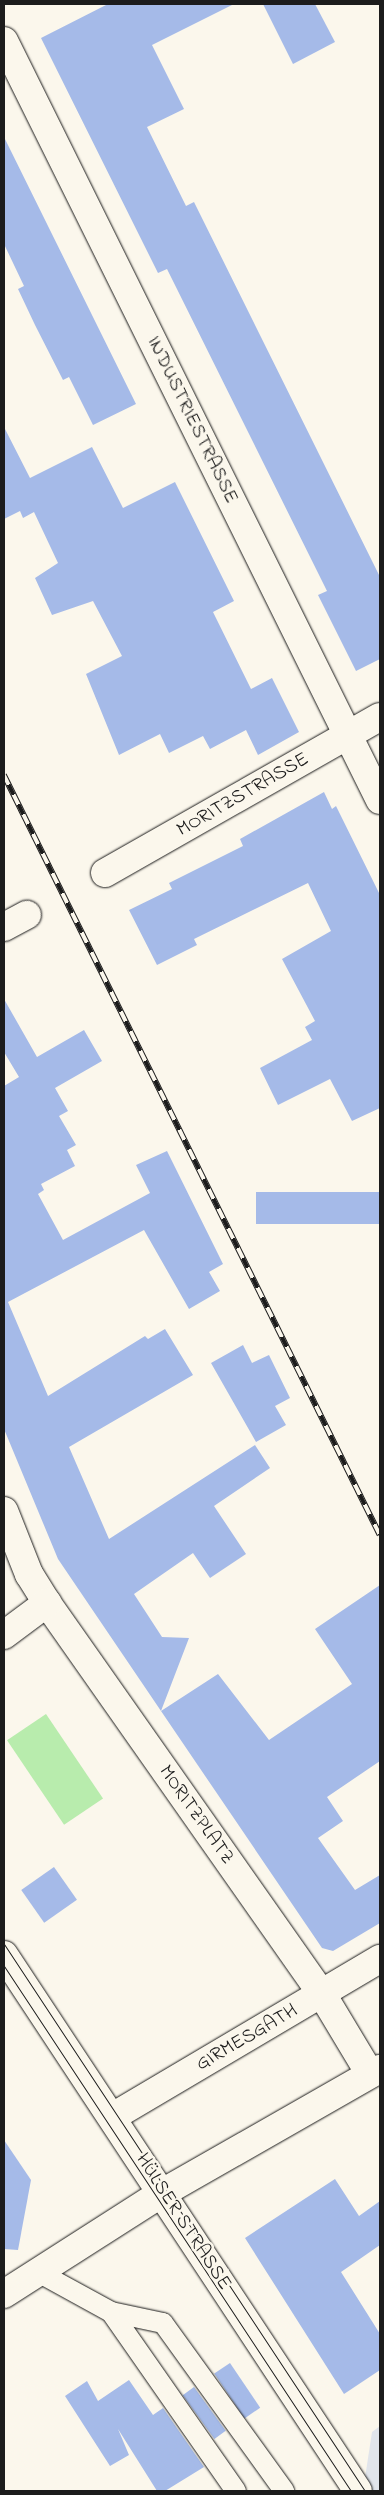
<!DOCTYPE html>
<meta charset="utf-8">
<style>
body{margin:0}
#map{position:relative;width:384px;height:2495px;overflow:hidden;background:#fbf7ec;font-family:"Indie Flower",sans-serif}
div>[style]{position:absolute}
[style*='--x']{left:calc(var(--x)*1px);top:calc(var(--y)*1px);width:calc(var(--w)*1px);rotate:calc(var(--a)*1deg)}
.built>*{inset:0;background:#e1e5eb}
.green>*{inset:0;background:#b8ecad;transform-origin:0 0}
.building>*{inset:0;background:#a5bae8;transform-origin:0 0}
.roads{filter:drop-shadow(0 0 1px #1c1c1c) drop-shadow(0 0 1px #1c1c1c)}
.service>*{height:20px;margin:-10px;padding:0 10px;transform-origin:10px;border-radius:10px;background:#fbf7ec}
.minor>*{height:28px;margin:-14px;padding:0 14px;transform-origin:14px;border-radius:14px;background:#fbf7ec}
.tertiary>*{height:28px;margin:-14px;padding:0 14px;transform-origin:14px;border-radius:14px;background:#fbf7ec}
.tram>*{height:1px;margin:-0.5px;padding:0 0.5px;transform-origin:0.5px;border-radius:0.5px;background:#1c1c1c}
.rail>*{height:5.5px;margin-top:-2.75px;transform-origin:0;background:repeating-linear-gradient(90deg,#fbf7ec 0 11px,#1c1c1c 0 22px);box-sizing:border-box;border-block:1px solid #1c1c1c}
span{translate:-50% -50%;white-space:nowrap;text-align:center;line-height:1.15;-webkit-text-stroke:5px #fbf7ec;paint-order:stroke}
.street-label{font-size:20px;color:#1c1c1c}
.frame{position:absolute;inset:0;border:5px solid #1c1c1c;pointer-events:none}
</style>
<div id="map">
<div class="built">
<div style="clip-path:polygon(380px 2426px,380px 2491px,363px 2491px,372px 2432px)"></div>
</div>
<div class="green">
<div style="left:46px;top:1714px;width:102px;height:47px;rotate:56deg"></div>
</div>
<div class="building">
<div style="clip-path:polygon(108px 4px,234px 4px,152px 45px,184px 109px,147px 127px,186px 206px,194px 202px,380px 577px,380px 659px,356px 671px,318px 595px,327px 591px,167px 269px,158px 273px,41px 38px)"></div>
<div style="clip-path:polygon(263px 4px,315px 4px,335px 42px,293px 64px)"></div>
<div style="clip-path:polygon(4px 137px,136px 404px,93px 425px,69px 377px,63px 380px,35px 325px,18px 289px,24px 286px,4px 244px)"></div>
<div style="clip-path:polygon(4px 427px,30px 478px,92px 447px,123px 508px,175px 482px,234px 601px,213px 612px,251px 689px,272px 678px,299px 732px,258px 755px,246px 730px,210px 749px,203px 736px,169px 753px,160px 734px,119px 755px,86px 674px,122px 656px,93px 601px,52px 615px,35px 578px,58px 563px,34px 512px,23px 518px,20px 511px,4px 519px)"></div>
<div style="clip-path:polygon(324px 792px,332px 809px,336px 806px,380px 895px,380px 1108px,352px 1121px,330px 1079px,278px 1105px,260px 1068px,312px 1040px,305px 1027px,315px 1021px,282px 959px,331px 931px,308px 883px,194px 939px,197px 945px,157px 965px,129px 910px,172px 889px,169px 883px,243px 846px,240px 839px)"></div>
<div style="clip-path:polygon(4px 999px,37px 1057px,84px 1030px,102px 1061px,55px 1088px,68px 1111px,59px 1116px,76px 1145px,67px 1150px,75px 1166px,41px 1184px,44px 1190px,38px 1194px,63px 1240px,150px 1193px,136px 1165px,167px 1151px,223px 1264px,209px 1272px,220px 1291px,189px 1309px,144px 1230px,8px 1302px,48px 1396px,145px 1336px,148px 1339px,165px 1329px,193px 1375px,69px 1447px,109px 1539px,255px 1445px,270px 1468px,214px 1506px,246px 1554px,210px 1578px,193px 1553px,134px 1594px,162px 1637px,189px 1638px,161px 1711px,58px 1559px,4px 1429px,4px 1086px,19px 1077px,4px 1052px)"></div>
<div style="left:380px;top:1192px;width:32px;height:124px;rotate:90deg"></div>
<div style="clip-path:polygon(243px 1345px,252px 1363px,269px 1355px,290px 1398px,275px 1406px,286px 1425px,256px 1442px,211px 1363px)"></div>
<div style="clip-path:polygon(380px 1585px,380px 1761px,327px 1797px,343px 1821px,318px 1838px,355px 1890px,380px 1875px,380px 1923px,333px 1951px,322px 1948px,161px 1711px,218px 1674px,269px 1740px,352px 1684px,315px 1629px)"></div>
<div style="left:54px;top:1867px;width:40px;height:40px;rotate:55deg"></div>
<div style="clip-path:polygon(4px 2140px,31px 2180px,18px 2250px,4px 2249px)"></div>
<div style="clip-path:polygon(335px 2179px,359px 2216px,380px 2201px,380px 2245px,341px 2272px,380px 2334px,380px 2370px,344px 2394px,245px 2238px)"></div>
<div style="left:230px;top:2363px;width:54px;height:19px;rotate:56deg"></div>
<div style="clip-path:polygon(129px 2380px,153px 2415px,163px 2408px,204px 2467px,165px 2491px,157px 2491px,118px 2429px,129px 2455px,110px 2466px,65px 2396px,87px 2381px,98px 2401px)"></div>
<div style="left:194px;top:2387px;width:54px;height:14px;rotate:54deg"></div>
</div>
<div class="roads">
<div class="service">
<div style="--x:38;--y:2272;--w:83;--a:28.7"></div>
<div style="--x:111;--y:2312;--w:53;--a:11.9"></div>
<div style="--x:163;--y:2323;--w:207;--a:54.2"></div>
<div style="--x:111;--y:2312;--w:218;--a:55.1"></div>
</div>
<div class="minor">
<div style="--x:4;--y:41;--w:847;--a:63.65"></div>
<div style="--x:105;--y:873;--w:316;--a:-29.6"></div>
<div style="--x:4;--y:927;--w:26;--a:-28"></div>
<div style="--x:4;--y:1511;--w:68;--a:68.4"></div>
<div style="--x:29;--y:1574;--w:34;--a:58"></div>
<div style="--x:47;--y:1603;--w:478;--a:54.9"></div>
<div style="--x:322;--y:1994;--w:93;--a:59"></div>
<div style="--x:4;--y:1635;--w:54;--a:-36.7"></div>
<div style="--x:114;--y:2116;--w:309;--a:-30.6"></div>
<div style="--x:4;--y:2294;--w:182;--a:-32.6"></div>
<div style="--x:157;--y:2196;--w:257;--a:-29.7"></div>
</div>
<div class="tertiary">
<div style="--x:4;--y:1955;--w:642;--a:56.56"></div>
</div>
</div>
<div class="tram">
<div style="--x:4;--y:1944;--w:655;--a:56.58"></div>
<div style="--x:4;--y:1966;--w:629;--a:56.54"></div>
</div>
<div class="rail">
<div style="--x:4;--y:775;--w:848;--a:63.68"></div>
</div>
<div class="street-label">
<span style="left:192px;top:420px;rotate:64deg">INDUSTRIESTRASSE</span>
<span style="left:243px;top:795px;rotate:-30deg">MORITZSTRASSE</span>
<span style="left:196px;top:1815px;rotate:55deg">MORITZPLATZ</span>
<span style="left:247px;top:2038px;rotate:-30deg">GIRMESGATH</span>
<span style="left:183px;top:2222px;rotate:57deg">HÜLSER STRASSE</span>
</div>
<div class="frame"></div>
</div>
